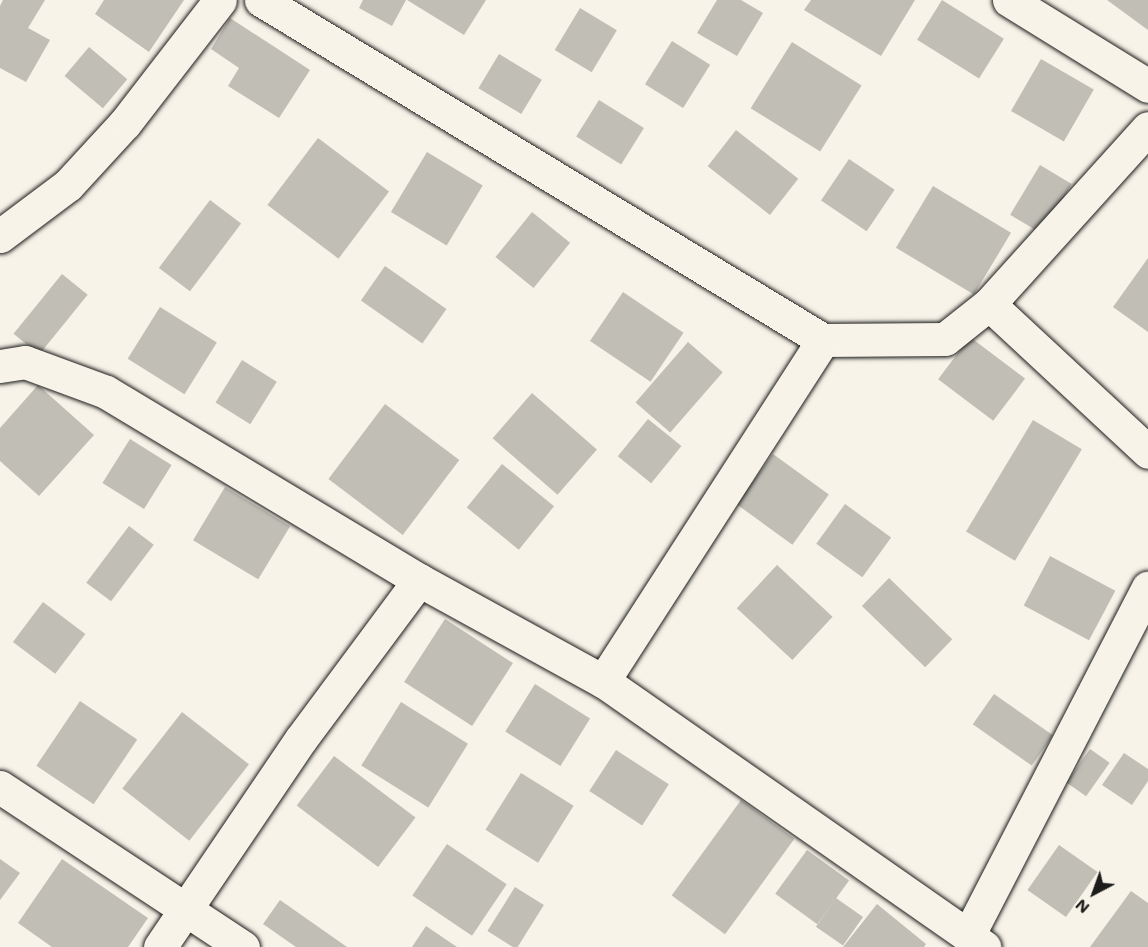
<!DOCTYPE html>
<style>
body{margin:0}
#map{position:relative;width:1148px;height:947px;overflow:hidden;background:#f7f3e8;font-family:Mali,sans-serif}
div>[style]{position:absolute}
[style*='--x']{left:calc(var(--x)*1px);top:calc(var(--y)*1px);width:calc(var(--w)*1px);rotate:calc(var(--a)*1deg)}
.building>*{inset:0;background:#c0beb5;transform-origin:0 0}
.roads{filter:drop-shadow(0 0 2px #1c1c1c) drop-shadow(0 0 2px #1c1c1c)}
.minor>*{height:33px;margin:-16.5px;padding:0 16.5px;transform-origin:16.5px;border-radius:16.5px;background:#f7f3e8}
span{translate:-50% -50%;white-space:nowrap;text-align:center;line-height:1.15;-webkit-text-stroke:4.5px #f7f3e8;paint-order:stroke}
.north{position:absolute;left:1064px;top:863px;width:60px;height:60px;-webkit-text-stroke:4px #f7f3e8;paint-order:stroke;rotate:221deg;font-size:16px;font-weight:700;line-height:24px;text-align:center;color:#1c1c1c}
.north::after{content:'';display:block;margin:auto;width:21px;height:27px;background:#1c1c1c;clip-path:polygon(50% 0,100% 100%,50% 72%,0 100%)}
</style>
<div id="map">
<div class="building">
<div style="clip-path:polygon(3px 0,45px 0,28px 28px,50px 40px,26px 82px,0 68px,0 6px)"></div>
<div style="clip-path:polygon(104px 0,184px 0,149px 52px,95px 14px)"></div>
<div style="clip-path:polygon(363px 0,406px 0,392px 26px,359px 8px)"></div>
<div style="clip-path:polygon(407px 0,486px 0,464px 35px)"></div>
<div style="clip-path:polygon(717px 0,741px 0,763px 13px,737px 56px,697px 33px)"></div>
<div style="clip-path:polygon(811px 0,915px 0,881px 56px,804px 10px)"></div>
<div style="left:942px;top:0;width:73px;height:47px;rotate:32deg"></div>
<div style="clip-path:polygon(1107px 0,1148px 0,1148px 30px)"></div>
<div style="left:580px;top:8px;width:43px;height:49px;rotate:31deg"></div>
<div style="clip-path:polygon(230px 18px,310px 70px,279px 118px,228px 86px,239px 68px,211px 49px)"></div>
<div style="left:672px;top:41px;width:45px;height:51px;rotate:32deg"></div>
<div style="left:792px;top:42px;width:82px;height:78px;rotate:32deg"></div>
<div style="left:89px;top:47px;width:50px;height:38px;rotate:40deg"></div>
<div style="left:499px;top:54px;width:50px;height:40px;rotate:31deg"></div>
<div style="left:1041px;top:59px;width:61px;height:60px;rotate:30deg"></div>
<div style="left:599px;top:100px;width:53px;height:43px;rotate:32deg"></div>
<div style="left:736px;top:130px;width:79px;height:46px;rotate:38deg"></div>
<div style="left:318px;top:138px;width:89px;height:84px;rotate:37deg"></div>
<div style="left:427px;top:152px;width:65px;height:70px;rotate:31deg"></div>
<div style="left:849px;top:159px;width:55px;height:50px;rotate:34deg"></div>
<div style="left:1040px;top:165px;width:37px;height:58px;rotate:31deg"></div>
<div style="left:933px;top:186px;width:91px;height:72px;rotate:31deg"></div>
<div style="left:210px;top:200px;width:39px;height:85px;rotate:37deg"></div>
<div style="left:532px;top:212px;width:49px;height:58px;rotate:39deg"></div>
<div style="clip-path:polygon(1148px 258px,1148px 332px,1113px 307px)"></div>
<div style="left:385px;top:266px;width:75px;height:42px;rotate:35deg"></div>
<div style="left:62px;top:274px;width:33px;height:77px;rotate:39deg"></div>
<div style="left:623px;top:292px;width:73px;height:59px;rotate:34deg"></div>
<div style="left:160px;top:307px;width:67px;height:61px;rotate:32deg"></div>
<div style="left:970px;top:337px;width:69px;height:53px;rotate:37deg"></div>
<div style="left:688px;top:342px;width:46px;height:80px;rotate:41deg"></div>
<div style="left:242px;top:360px;width:41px;height:50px;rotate:32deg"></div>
<div style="clip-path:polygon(38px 385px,94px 435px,39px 496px,0 461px,0 428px)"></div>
<div style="left:532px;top:393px;width:86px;height:60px;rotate:41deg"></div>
<div style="left:385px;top:404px;width:93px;height:94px;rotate:37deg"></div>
<div style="left:648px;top:419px;width:43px;height:48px;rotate:39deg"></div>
<div style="left:1033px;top:420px;width:57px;height:130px;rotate:31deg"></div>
<div style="left:130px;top:439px;width:49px;height:52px;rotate:32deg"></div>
<div style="left:773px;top:454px;width:69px;height:62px;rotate:36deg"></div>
<div style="left:502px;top:464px;width:67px;height:56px;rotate:39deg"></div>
<div style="left:225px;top:487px;width:76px;height:62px;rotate:31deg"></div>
<div style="left:845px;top:504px;width:57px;height:49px;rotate:36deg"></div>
<div style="left:129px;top:526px;width:31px;height:71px;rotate:37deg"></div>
<div style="left:1050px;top:556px;width:74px;height:56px;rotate:28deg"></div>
<div style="left:777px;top:565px;width:76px;height:59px;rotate:43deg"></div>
<div style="left:889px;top:578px;width:88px;height:39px;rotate:44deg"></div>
<div style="left:43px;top:602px;width:53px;height:50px;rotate:37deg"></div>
<div style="left:445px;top:619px;width:81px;height:75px;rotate:33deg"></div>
<div style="left:535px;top:684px;width:65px;height:56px;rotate:32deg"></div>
<div style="left:994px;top:694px;width:72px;height:37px;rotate:35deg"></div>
<div style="left:80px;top:701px;width:69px;height:78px;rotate:34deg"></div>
<div style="left:401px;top:702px;width:79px;height:75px;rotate:32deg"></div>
<div style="left:182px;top:712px;width:85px;height:97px;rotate:38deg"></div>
<div style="left:1090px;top:749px;width:24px;height:41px;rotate:35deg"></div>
<div style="left:616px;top:750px;width:63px;height:49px;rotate:33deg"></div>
<div style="clip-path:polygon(1124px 753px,1148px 769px,1148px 781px,1132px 805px,1102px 785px)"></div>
<div style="left:334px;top:756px;width:102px;height:62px;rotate:37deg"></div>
<div style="left:521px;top:773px;width:62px;height:67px;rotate:32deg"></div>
<div style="left:741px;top:800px;width:66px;height:118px;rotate:36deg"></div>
<div style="left:447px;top:844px;width:72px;height:62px;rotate:34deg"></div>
<div style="left:1059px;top:845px;width:47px;height:55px;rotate:35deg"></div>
<div style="left:807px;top:850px;width:52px;height:54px;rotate:36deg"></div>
<div style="clip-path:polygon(0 859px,20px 873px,0 900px)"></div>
<div style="clip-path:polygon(62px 859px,148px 918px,128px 947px,52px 947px,18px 923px)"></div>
<div style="left:515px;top:887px;width:34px;height:52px;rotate:32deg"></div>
<div style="clip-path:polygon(1131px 891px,1148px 903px,1148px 947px,1090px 947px)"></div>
<div style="left:836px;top:898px;width:33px;height:35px;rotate:35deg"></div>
<div style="clip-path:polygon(280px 900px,347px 947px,296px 947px,263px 924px)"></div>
<div style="clip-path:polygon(877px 904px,926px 944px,924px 947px,843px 947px)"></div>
<div style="clip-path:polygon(426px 926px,457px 947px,412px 947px)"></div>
</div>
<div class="roads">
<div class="minor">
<div style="--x:261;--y:0;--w:657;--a:31.17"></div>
<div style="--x:823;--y:340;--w:122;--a:-0.5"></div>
<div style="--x:945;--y:339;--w:56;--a:-38.5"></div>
<div style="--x:989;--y:304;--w:237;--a:-47.9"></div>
<div style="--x:1009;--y:0;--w:163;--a:31.7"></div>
<div style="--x:0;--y:236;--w:85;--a:-36.9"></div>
<div style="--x:68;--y:185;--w:84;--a:-47.4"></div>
<div style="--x:125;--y:123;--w:155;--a:-52.3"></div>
<div style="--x:989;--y:304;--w:217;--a:42.9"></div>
<div style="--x:823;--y:340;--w:406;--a:122.8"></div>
<div style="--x:603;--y:681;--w:465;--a:34.9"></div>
<div style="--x:0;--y:366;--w:25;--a:-9"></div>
<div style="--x:25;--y:362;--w:86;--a:20.3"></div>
<div style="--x:106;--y:392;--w:365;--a:31"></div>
<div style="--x:0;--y:787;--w:291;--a:33.4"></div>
<div style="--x:968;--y:936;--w:392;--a:-62.7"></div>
<div style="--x:160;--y:947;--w:251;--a:-55.9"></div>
<div style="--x:301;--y:739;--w:198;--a:-53.4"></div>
<div style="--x:419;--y:580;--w:210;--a:28.8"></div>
</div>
</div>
<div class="north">N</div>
</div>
